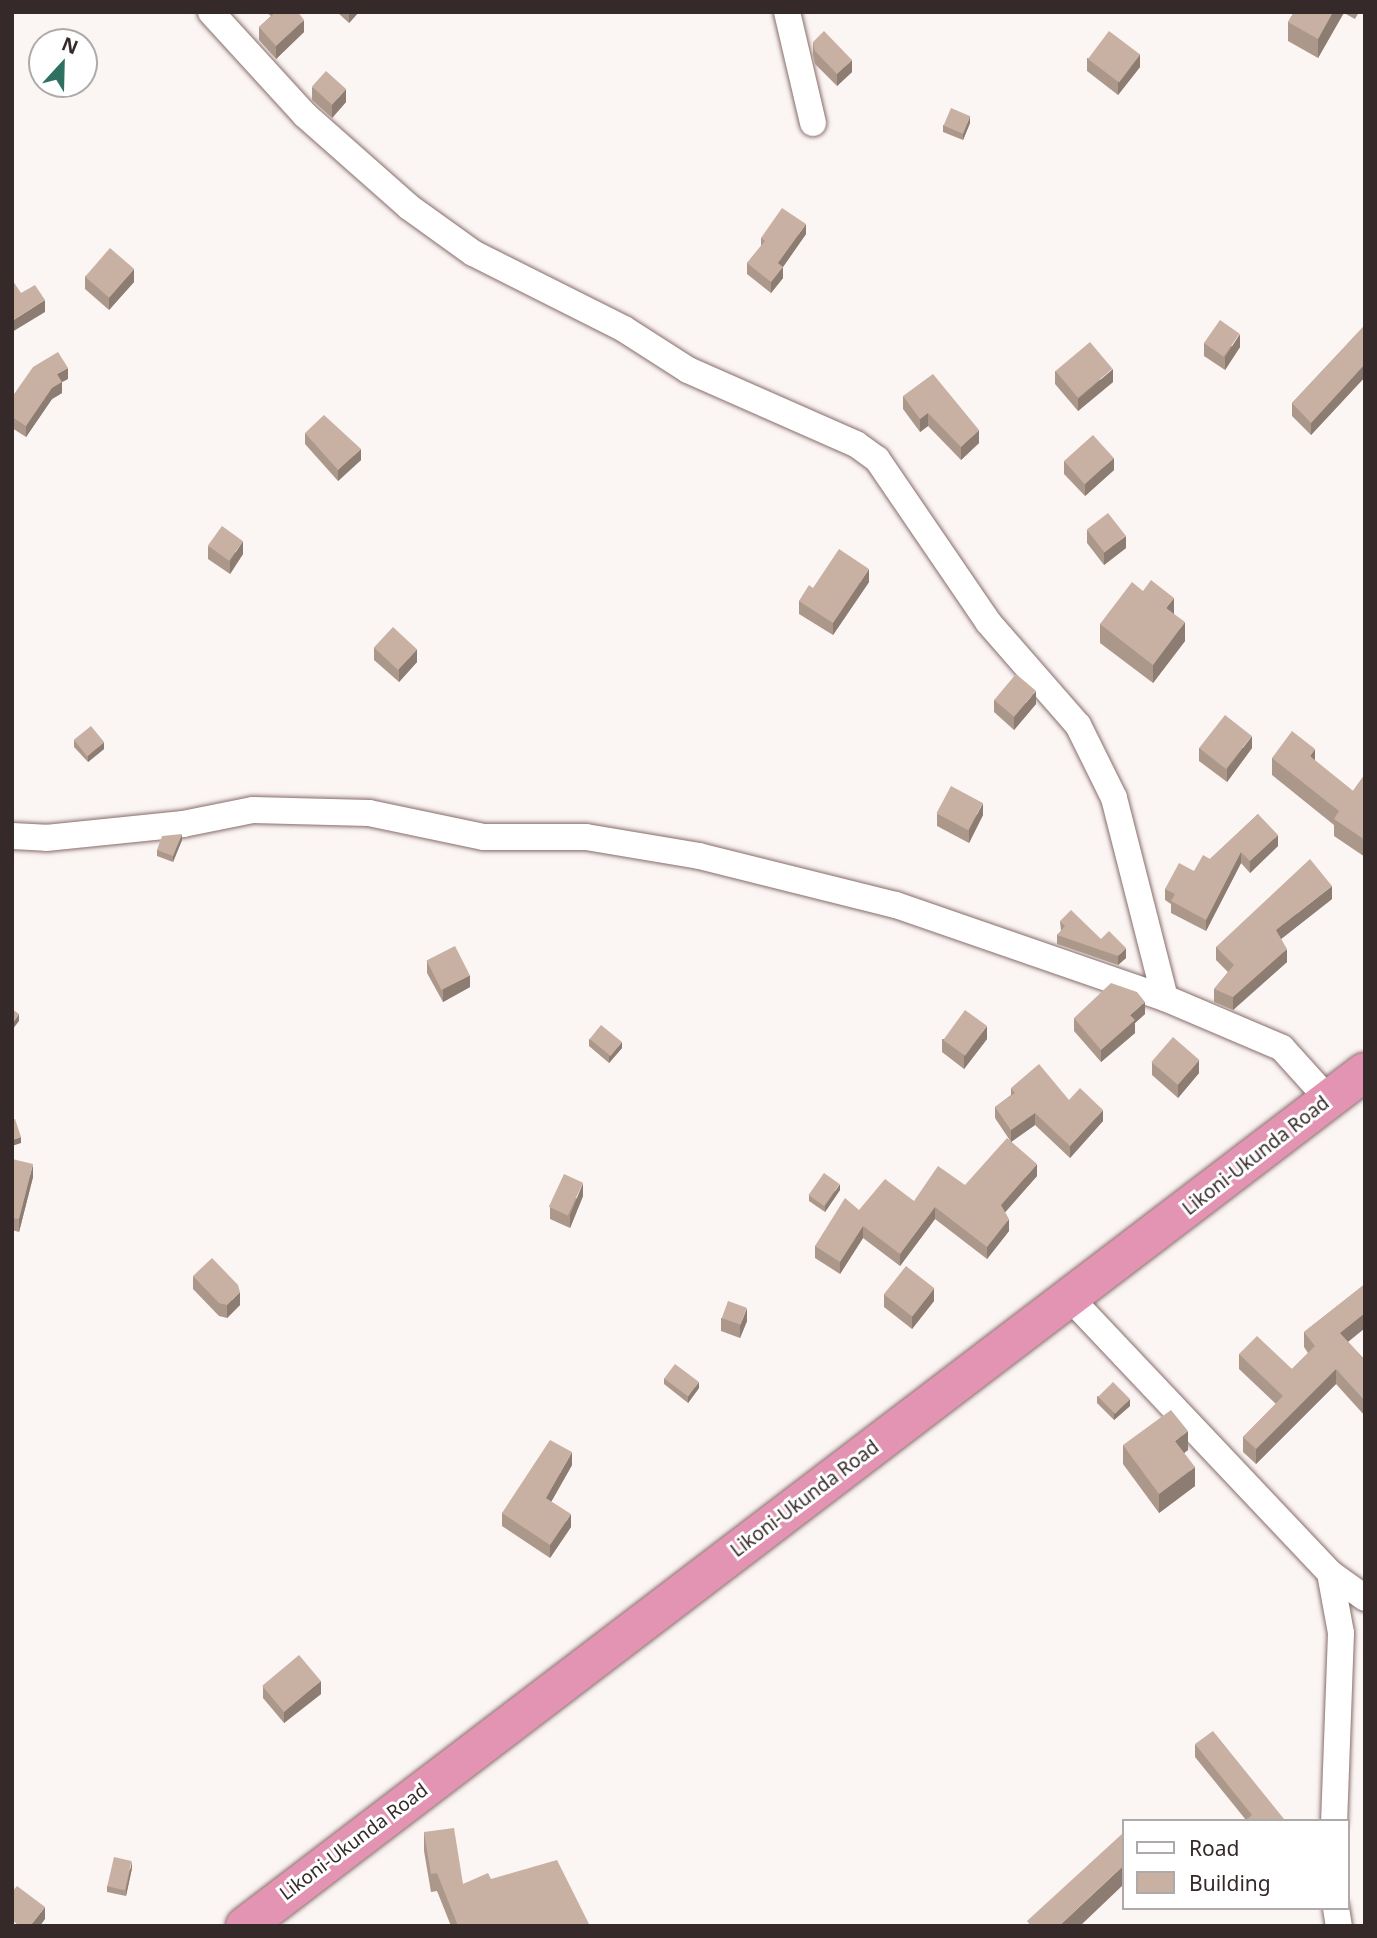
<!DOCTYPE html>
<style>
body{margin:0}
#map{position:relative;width:1377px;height:1938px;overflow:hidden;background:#fbf5f4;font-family:"Noto Sans",sans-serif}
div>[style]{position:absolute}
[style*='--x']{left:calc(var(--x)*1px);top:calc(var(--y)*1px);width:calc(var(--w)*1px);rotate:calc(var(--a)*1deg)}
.roads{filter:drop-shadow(0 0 2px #876d6a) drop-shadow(0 0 2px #876d6a)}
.minor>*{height:26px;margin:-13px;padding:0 13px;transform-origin:13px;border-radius:13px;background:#fff}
.highway>*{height:38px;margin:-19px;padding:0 19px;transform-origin:19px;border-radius:19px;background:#e494b3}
.wall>*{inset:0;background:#ac988b}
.shaded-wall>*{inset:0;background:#8c7c71}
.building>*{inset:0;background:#c8b1a2;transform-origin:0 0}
span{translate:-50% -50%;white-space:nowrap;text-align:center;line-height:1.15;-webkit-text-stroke:6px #fff;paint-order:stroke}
.street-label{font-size:19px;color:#352a29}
.frame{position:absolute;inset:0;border:14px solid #352a29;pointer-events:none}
.legend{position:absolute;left:1122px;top:1819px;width:228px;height:91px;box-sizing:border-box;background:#fff;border:2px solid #aeaaa9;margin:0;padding:9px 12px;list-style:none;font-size:21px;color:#352a29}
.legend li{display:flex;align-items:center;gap:14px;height:35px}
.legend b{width:35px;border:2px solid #aeaaa9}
.north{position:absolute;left:28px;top:28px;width:70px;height:70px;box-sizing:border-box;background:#fff;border:2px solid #aeaaa9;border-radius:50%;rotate:22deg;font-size:19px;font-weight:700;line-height:28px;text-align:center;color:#352a29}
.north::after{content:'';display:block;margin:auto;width:24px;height:32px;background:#2e7163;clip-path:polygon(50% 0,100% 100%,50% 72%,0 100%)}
</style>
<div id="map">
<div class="roads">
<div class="minor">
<div style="--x:211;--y:12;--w:139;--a:47.6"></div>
<div style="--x:305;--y:115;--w:139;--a:41.5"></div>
<div style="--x:409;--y:207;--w:79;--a:35.7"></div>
<div style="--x:473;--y:253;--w:169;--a:26.7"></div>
<div style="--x:624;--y:329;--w:76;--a:32.6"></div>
<div style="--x:688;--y:370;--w:184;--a:23.8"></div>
<div style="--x:856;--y:444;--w:26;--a:36"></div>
<div style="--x:877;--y:459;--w:197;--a:55.7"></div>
<div style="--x:988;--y:622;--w:137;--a:48.9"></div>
<div style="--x:1078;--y:725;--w:81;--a:63.7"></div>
<div style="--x:1114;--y:798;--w:206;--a:75.7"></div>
<div style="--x:787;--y:12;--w:114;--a:76.8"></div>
<div style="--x:12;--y:836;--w:34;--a:3"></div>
<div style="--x:46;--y:838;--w:138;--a:-5.8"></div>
<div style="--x:183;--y:824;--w:71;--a:-11.3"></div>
<div style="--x:253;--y:810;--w:116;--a:1.5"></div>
<div style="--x:369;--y:813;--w:117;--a:11.8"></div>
<div style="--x:484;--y:837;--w:102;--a:0"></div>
<div style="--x:586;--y:837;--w:115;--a:9.5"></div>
<div style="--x:699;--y:856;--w:203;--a:14"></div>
<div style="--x:896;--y:905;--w:285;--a:19.1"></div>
<div style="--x:1165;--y:998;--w:127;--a:23.1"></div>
<div style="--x:1282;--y:1048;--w:70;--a:47.9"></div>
<div style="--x:1071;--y:1299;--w:377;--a:46.6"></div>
<div style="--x:1330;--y:1573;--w:43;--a:35.5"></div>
<div style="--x:1330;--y:1573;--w:61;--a:79.6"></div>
<div style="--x:1341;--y:1633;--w:188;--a:92.1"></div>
<div style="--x:1336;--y:1908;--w:18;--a:81"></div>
</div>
<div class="highway">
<div style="--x:245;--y:1926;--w:1408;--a:-37.33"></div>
</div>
</div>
<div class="wall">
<div style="clip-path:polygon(266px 12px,298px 12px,304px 32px,276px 59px,259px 40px,259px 27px,271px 16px)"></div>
<div style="clip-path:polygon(337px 12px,359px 12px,349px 23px)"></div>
<div style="clip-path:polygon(1294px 12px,1359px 12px,1355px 19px,1344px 13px,1318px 58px,1288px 41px,1288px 22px)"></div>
<div style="clip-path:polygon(813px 42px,852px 72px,837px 86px,815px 64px,813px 55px)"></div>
<div style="clip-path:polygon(1087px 58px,1140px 67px,1118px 95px,1087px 71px)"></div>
<div style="clip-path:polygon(312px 87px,346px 102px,332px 118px,312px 100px)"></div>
<div style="clip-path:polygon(970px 123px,963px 140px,943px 132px,943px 125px)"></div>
<div style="clip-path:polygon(806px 234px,783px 267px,783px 278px,771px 293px,747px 274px,747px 263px,761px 246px,761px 238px)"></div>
<div style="clip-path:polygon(85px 276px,134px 282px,109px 310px,85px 289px)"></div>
<div style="clip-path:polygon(1365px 325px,1365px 377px,1311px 435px,1292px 416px,1292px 403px)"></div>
<div style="clip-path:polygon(1204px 343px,1240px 347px,1225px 370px,1204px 356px)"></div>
<div style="clip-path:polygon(1055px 371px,1113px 382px,1078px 411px,1055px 384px)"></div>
<div style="clip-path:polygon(68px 379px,62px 382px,62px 393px,52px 399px,26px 437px,12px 428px,12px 397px)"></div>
<div style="clip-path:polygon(903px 396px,979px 443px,961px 460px,928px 426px,920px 432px,903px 409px)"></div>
<div style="clip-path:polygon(305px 433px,361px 460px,338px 481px,305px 444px)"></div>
<div style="clip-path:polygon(1064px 461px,1114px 470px,1085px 496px,1064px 474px)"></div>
<div style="clip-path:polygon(1087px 530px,1126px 548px,1104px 565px,1087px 543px)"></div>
<div style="clip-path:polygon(208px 546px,243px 554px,230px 574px,208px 559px)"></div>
<div style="clip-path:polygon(869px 582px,833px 635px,799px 614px,799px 601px,813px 588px)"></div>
<div style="clip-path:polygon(1174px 614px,1185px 641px,1153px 683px,1100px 643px,1100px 624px)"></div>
<div style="clip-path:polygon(374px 647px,417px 662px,399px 682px,374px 660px)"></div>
<div style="clip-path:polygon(994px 700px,1036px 704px,1014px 730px,994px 712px)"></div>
<div style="clip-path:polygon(74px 740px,104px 749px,88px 762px,74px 747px)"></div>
<div style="clip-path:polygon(1199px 748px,1252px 748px,1227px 782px,1199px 761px)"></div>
<div style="clip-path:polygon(1272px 758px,1315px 761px,1353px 791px,1365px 774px,1365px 857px,1334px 836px,1334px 825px,1272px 775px)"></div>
<div style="clip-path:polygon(937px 814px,983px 815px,969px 843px,937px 826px)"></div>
<div style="clip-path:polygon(1258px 814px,1278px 846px,1250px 873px,1241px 863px,1206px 931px,1171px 913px,1171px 904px,1165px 900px,1165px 889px,1194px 871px,1210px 859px)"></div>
<div style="clip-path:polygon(182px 840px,173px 862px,157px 856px,157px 850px)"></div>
<div style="clip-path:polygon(1332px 899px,1281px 939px,1287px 962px,1233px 1010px,1214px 1002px,1214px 989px,1228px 972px,1216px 960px,1216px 947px)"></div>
<div style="clip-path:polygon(1060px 921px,1126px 958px,1118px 965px,1057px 944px,1057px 935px,1061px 931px)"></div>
<div style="clip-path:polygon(427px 961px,470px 987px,443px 1002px,427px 973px)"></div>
<div style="clip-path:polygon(1145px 1014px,1135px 1023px,1135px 1033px,1101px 1062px,1074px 1031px,1074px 1018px)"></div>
<div style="clip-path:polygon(589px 1039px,622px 1048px,609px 1063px,589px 1046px)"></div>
<div style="clip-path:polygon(942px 1039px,987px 1039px,964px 1069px,942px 1052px)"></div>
<div style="clip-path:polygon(1152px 1062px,1199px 1073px,1178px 1098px,1152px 1075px)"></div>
<div style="clip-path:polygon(1011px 1088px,1069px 1100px,1103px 1121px,1070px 1158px,1035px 1125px,1011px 1142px,995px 1118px,995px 1107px,1011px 1095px)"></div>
<div style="clip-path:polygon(12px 1159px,33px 1177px,19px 1232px,12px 1230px)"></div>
<div style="clip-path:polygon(1037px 1176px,1005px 1212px,1009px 1231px,987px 1259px,935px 1219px,900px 1266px,863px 1238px,840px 1274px,815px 1258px,815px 1246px,859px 1210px,914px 1201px,965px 1185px)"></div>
<div style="clip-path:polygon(840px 1190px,825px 1212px,809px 1201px,809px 1195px)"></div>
<div style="clip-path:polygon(583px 1196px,570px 1228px,550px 1219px,550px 1207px)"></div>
<div style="clip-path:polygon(193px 1276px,240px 1305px,227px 1318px,219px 1316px,193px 1289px)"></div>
<div style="clip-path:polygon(1365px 1284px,1365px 1328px,1348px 1342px,1365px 1360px,1365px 1416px,1336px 1384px,1256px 1464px,1243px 1452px,1243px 1437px,1276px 1404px,1239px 1369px,1239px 1354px,1292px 1369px,1308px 1353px,1304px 1347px,1304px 1332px)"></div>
<div style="clip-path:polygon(884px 1294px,934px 1301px,912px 1329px,884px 1307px)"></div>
<div style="clip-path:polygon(721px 1318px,747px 1321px,740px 1338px,721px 1331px)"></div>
<div style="clip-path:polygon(664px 1378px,699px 1388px,688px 1403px,664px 1384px)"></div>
<div style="clip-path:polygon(1097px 1396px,1130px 1406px,1114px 1420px,1097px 1403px)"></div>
<div style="clip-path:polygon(1123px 1445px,1188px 1450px,1184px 1453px,1195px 1486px,1159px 1513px,1123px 1464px)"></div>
<div style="clip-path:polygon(572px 1465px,551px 1502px,571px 1527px,550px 1558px,502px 1526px,502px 1513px)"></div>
<div style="clip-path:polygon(263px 1686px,321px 1694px,284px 1723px,263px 1698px)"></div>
<div style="clip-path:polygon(1195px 1744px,1284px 1821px,1246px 1820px,1195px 1757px)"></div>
<div style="clip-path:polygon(424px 1832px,463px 1884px,491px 1879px,590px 1926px,451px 1926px,437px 1891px,431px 1892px,424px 1851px)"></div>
<div style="clip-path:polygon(132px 1868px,126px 1896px,107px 1892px,107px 1886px)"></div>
</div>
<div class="shaded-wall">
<div style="clip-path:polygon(349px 12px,359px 12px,349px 23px)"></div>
<div style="clip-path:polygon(1333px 12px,1344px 12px,1318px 58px,1318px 39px)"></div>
<div style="clip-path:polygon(304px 20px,304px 32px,276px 59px,276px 46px)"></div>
<div style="clip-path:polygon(1140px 54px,1140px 67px,1118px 95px,1118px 82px)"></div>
<div style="clip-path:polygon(852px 60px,852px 72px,837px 86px,837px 74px)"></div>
<div style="clip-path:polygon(346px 89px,346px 102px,332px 118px,332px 105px)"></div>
<div style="clip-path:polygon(970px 116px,970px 123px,963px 140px,963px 134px)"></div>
<div style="clip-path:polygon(806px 224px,806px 234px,778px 274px,778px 263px)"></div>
<div style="clip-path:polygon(783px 267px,783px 278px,771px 293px,771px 282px)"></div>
<div style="clip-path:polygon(134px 269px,134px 282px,109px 310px,109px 297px)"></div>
<div style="clip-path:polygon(45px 300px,45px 312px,12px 332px,12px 321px)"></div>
<div style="clip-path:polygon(1240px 334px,1240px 347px,1225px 370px,1225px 357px)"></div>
<div style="clip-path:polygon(1365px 364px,1365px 377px,1311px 435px,1311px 423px)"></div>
<div style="clip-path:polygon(68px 368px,68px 379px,62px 382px,62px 393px,52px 399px,26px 437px,26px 426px,57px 374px)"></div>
<div style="clip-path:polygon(1113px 369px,1113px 382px,1078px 411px,1078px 399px)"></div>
<div style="clip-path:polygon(928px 413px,928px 426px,920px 432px,920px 419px)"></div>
<div style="clip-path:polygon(979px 430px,979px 443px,961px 460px,961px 447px)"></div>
<div style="clip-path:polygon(361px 449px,361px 460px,338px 481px,338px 470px)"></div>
<div style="clip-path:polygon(1114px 458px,1114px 470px,1085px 496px,1085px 483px)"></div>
<div style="clip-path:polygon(1126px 536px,1126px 548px,1104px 565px,1104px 552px)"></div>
<div style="clip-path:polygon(243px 541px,243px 554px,230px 574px,230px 561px)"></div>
<div style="clip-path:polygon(869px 569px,869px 582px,833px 635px,833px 623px)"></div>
<div style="clip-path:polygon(1174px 598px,1174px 617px,1166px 608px)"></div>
<div style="clip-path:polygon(1185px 622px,1185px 641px,1153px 683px,1153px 665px)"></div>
<div style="clip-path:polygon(417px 649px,417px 662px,399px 682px,399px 669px)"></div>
<div style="clip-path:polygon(1036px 691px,1036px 704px,1014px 730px,1014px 717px)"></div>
<div style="clip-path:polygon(1252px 736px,1252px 748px,1227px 782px,1227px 769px)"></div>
<div style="clip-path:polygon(104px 742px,104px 749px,88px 762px,88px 756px)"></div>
<div style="clip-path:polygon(1315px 749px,1315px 766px,1310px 756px)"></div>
<div style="clip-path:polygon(983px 803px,983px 815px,969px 843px,969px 830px)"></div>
<div style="clip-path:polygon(182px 834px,182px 840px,173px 862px,173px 856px)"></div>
<div style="clip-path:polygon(1278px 835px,1278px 846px,1250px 873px,1250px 861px)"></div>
<div style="clip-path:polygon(1241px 852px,1241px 863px,1206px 931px,1206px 920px)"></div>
<div style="clip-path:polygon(1332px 886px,1332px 899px,1276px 943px,1276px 930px)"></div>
<div style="clip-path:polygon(1126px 948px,1126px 958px,1118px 965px,1118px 956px)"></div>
<div style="clip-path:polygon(1287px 949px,1287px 962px,1233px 1010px,1233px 997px)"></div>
<div style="clip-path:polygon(470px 975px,470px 987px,443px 1002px,443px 989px)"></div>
<div style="clip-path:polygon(1145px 1002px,1145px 1014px,1135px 1023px,1135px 1033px,1101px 1062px,1101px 1050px,1130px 1015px)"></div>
<div style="clip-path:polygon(19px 1014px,19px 1021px,12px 1030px,12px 1024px)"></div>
<div style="clip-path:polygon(987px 1026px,987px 1039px,964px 1069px,964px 1056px)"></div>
<div style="clip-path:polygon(622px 1042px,622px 1048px,609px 1063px,609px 1057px)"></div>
<div style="clip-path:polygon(1199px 1060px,1199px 1073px,1178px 1098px,1178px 1085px)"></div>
<div style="clip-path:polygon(1103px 1110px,1103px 1121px,1070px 1158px,1070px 1146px)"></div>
<div style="clip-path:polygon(1035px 1113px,1035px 1125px,1011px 1142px,1011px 1130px)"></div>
<div style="clip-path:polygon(21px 1137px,21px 1143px,12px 1146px,12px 1140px)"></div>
<div style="clip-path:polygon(33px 1164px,33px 1177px,19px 1232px,19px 1219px)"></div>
<div style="clip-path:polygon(1037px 1164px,1037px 1176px,1001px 1217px,1001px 1205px)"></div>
<div style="clip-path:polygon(583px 1183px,583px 1196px,570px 1228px,570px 1215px)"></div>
<div style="clip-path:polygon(840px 1184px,840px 1190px,825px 1212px,825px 1206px)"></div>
<div style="clip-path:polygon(935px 1207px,935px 1219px,900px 1266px,900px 1254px)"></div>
<div style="clip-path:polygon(1009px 1219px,1009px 1231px,987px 1259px,987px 1247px)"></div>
<div style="clip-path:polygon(863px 1226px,863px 1238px,840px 1274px,840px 1262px)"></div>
<div style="clip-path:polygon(934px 1288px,934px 1301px,912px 1329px,912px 1317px)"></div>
<div style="clip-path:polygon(240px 1292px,240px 1305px,227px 1318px,227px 1305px)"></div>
<div style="clip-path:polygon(747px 1308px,747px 1321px,740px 1338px,740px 1326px)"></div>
<div style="clip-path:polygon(1365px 1313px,1365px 1328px,1340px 1348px,1340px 1333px)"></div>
<div style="clip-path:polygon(1336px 1369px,1336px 1384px,1256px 1464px,1256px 1449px)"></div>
<div style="clip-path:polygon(699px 1382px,699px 1388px,688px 1403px,688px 1396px)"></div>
<div style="clip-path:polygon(1130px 1399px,1130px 1406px,1114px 1420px,1114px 1414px)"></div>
<div style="clip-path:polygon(1188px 1431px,1188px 1450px,1175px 1460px,1175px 1441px)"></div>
<div style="clip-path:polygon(572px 1452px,572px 1465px,546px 1511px,546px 1498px)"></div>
<div style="clip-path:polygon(1195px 1467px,1195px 1486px,1159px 1513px,1159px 1494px)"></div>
<div style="clip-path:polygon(571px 1514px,571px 1527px,550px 1558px,550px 1545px)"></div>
<div style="clip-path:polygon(321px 1681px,321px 1694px,284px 1723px,284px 1710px)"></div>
<div style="clip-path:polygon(132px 1861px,132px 1868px,126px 1896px,126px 1890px)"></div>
<div style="clip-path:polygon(1123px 1866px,1123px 1885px,1080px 1926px,1059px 1926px)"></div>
<div style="clip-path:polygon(45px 1907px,45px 1919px,40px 1926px,30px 1926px)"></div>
</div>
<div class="building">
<div style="clip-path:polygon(276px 12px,298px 12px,304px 20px,276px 46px,259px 27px)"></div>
<div style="clip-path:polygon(1294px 12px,1333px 12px,1318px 39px,1288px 22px)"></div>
<div style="clip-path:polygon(824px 31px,852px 60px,837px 74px,815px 51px,813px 42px)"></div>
<div style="left:1109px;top:31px;width:39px;height:35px;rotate:37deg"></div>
<div style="left:326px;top:71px;width:27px;height:21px;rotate:42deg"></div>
<div style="left:951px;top:108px;width:21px;height:19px;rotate:23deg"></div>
<div style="clip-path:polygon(782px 208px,806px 224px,778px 263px,783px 267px,771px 282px,747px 263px,765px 241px,761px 238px)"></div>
<div style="left:110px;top:248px;width:32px;height:38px;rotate:41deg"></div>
<div style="clip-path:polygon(13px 281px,21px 293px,35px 285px,45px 300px,12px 321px,12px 282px)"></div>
<div style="left:1220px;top:320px;width:24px;height:28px;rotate:35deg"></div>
<div style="clip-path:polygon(1365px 325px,1365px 364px,1311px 423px,1292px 403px)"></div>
<div style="left:1090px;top:342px;width:35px;height:45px;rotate:50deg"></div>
<div style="clip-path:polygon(58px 352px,68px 368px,57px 374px,62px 382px,52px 388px,26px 426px,12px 417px,12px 397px,33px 367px)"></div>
<div style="clip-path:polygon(933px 374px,979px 430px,961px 447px,928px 413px,920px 419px,903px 396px)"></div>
<div style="clip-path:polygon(324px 415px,361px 449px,338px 470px,305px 433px)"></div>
<div style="left:1093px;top:435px;width:31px;height:39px;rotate:48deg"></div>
<div style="left:1108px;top:513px;width:29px;height:27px;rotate:52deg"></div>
<div style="left:222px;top:526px;width:26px;height:24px;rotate:36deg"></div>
<div style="clip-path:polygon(839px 549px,869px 569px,833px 623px,799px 601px,809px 585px,813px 588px)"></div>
<div style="clip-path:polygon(1151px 580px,1174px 598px,1166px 608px,1185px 622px,1153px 665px,1100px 624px,1132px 582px,1143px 591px)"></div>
<div style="left:393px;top:627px;width:33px;height:28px;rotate:43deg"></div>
<div style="left:1016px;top:674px;width:26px;height:34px;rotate:40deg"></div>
<div style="left:1225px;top:715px;width:34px;height:42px;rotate:38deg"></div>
<div style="left:91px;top:726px;width:21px;height:22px;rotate:51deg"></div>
<div style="clip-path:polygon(1292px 731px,1315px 749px,1310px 756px,1353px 791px,1365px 774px,1365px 840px,1334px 819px,1339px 811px,1272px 758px)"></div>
<div style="left:951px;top:786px;width:36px;height:31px;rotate:28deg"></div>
<div style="clip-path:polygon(1258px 814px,1278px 835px,1250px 861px,1241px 852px,1206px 920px,1171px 901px,1175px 894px,1165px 889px,1179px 863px,1194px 871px,1203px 855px,1210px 859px)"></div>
<div style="clip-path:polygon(182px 834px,173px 856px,157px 850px,162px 836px)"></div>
<div style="clip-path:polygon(1310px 859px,1332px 886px,1276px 930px,1287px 949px,1233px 997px,1214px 989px,1234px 965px,1216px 947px)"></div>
<div style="clip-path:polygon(1071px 910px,1101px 939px,1109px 931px,1126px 948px,1118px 956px,1057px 935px,1065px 926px,1060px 921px)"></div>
<div style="left:455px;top:946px;width:33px;height:32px;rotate:63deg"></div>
<div style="clip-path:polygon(1111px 983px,1137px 992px,1145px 1002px,1130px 1015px,1135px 1020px,1101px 1050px,1074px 1018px)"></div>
<div style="clip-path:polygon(12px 1009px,19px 1014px,12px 1024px)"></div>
<div style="left:965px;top:1010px;width:27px;height:37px;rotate:36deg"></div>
<div style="left:601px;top:1025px;width:27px;height:18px;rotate:39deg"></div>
<div style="left:1173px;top:1037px;width:35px;height:33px;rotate:41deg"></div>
<div style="clip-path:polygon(1039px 1064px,1069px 1100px,1080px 1088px,1103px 1110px,1070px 1146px,1035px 1113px,1011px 1130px,995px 1107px,1015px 1093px,1011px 1088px)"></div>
<div style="clip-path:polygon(15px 1119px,21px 1137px,12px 1140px,12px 1120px)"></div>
<div style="clip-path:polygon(1007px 1138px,1037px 1164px,1001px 1205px,1009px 1219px,987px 1247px,935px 1207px,900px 1254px,863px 1226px,840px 1262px,815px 1246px,845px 1198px,859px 1210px,885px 1179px,914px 1201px,938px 1166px,965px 1185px)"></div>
<div style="clip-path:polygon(12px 1159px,33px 1164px,19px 1219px,12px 1218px)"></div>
<div style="left:824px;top:1173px;width:19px;height:27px;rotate:35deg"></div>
<div style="left:564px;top:1174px;width:21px;height:36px;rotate:25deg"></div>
<div style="clip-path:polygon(212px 1258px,238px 1285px,240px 1292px,227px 1305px,219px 1303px,193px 1276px)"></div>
<div style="left:906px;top:1266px;width:36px;height:36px;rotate:38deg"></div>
<div style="clip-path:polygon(1365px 1284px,1365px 1313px,1340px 1333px,1365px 1360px,1365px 1401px,1336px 1369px,1256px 1449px,1243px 1437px,1283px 1396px,1239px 1354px,1257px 1336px,1292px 1369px,1315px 1346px,1304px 1332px)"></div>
<div style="left:728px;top:1301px;width:20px;height:18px;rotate:20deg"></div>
<div style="left:675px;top:1364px;width:30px;height:18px;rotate:37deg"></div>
<div style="left:1113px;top:1382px;width:24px;height:21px;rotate:45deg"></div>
<div style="clip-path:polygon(1171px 1410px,1188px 1431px,1175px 1441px,1195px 1467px,1159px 1494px,1123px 1445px)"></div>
<div style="clip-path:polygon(550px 1440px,572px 1452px,546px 1498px,571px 1514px,550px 1545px,502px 1513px)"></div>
<div style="left:299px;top:1655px;width:34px;height:48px;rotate:50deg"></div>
<div style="clip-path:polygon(1213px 1731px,1284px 1819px,1282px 1821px,1245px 1821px,1252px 1815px,1195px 1744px)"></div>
<div style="clip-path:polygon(454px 1828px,463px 1884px,488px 1873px,491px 1879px,557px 1860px,590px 1926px,458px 1926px,437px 1873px,431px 1874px,424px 1832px)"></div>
<div style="clip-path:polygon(1123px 1833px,1123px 1866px,1059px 1926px,1031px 1926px,1027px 1921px)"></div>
<div style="left:114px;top:1857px;width:18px;height:30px;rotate:13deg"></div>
<div style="clip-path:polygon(17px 1886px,45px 1907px,30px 1926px,19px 1926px,12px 1920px,12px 1892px)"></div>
</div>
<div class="street-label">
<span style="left:1256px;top:1156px;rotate:-38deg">Likoni-Ukunda Road</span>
<span style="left:805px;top:1499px;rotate:-37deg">Likoni-Ukunda Road</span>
<span style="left:354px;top:1842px;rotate:-37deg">Likoni-Ukunda Road</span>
</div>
<div class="frame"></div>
<ul class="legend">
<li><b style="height:9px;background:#fff"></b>Road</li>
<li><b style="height:19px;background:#c8b1a2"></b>Building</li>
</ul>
<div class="north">N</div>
</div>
